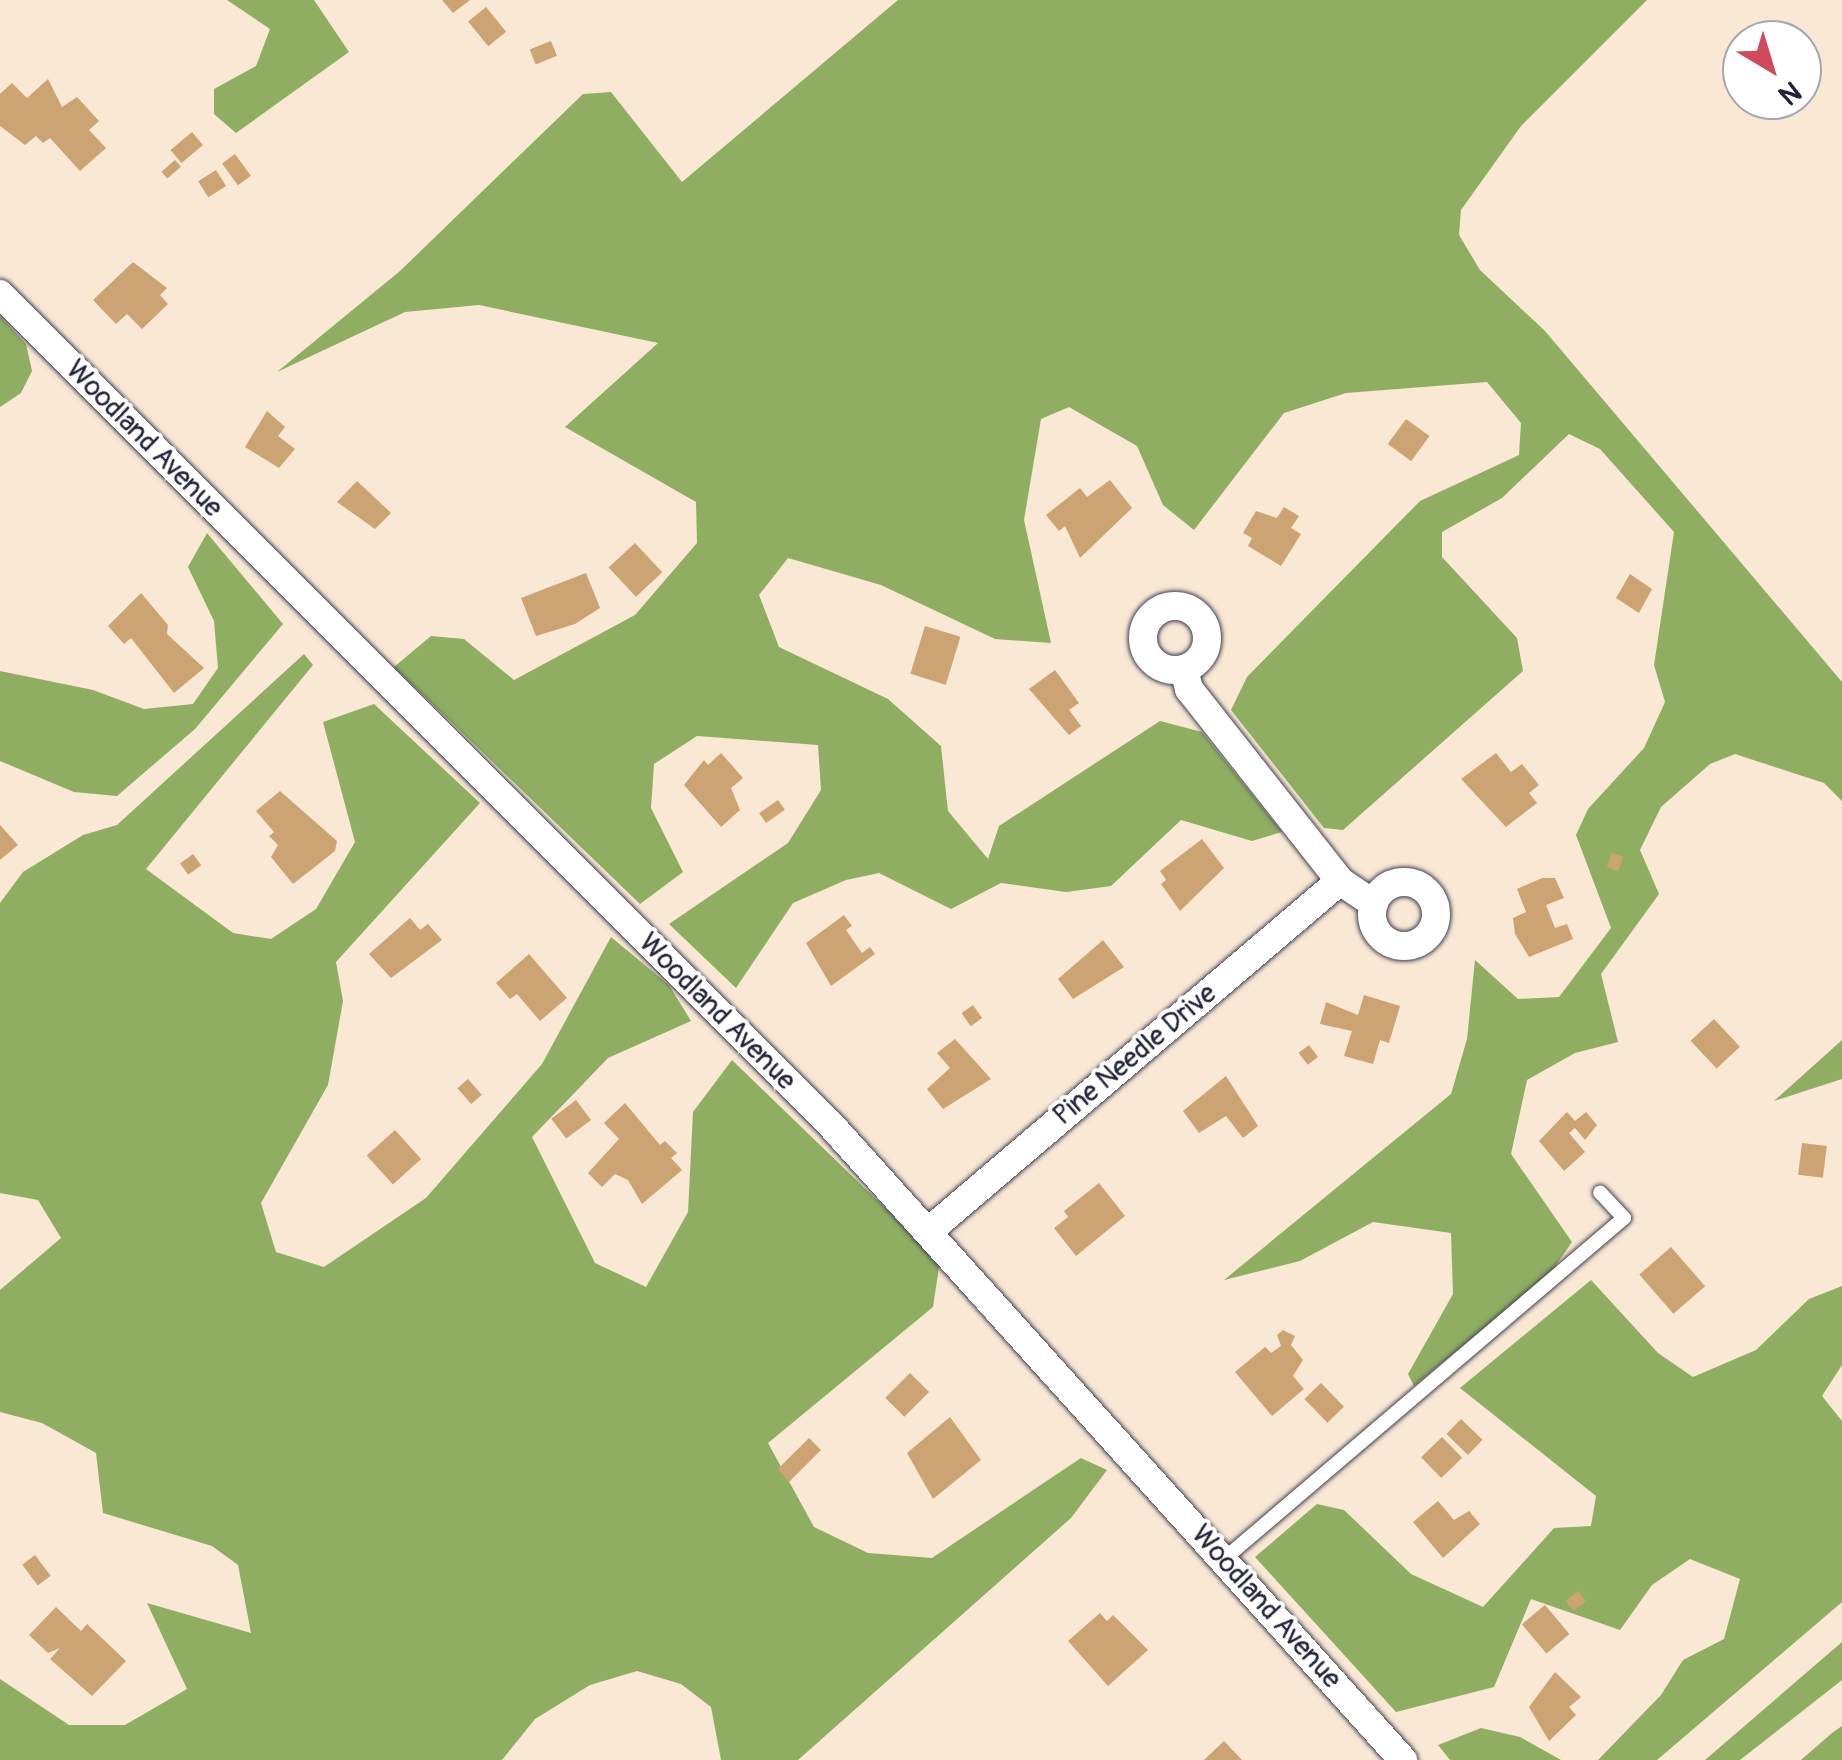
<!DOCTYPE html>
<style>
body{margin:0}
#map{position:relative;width:1842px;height:1760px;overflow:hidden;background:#f8e8d4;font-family:Pangolin,sans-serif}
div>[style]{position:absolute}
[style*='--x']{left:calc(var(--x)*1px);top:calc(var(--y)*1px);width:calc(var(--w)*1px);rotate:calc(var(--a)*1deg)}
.forest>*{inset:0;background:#8fae62}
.building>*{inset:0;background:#cca372;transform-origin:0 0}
.roads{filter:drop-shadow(0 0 2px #424052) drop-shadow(0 0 2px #424052)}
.service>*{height:14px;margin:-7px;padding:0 7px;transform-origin:7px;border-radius:7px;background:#fff}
.minor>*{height:28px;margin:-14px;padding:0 14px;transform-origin:14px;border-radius:14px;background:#fff}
.minor>.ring{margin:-14px;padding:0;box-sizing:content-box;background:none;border:28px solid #fff;border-radius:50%}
span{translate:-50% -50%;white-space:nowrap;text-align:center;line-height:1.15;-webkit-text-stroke:8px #fff;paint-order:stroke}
.street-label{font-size:28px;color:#22223b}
.north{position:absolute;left:1722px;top:20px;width:100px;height:100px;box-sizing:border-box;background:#fff;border:2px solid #a7a7b1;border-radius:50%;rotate:142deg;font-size:28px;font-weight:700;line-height:40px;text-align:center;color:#22223b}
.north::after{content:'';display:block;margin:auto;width:35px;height:45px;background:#d1495b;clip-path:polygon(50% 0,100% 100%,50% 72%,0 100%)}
</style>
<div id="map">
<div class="forest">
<div style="clip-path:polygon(227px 0,314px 0,349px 52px,236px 133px,214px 114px,214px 89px,256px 66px,270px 29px)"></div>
<div style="clip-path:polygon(898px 0,1647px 0,1521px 126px,1461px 210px,1459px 235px,1480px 270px,1545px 331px,1842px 682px,1842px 801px,1824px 783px,1735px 754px,1710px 764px,1661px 807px,1640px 850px,1659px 894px,1601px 974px,1618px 1042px,1575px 1053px,1527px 1080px,1511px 1154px,1572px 1242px,1550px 1274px,1414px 1386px,1408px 1374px,1453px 1294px,1451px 1233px,1373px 1222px,1300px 1261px,1224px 1280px,1451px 1094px,1467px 1039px,1475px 960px,1518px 999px,1559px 997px,1611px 928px,1576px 835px,1588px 809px,1644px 748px,1665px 702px,1654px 665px,1674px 532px,1600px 449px,1569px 434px,1502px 498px,1442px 532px,1442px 557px,1517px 638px,1523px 671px,1343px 830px,1324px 828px,1231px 710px,1247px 677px,1420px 501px,1519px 455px,1521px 423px,1487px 382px,1346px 393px,1284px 413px,1194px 530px,1163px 505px,1137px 446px,1069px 407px,1041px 419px,1024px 520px,1051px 643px,995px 639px,881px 585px,788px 558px,759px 595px,779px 647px,888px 699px,941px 746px,948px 811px,988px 859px,999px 826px,1160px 721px,1202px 732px,1282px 832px,1252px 841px,1181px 820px,1111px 886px,1066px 892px,1001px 883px,951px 909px,879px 873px,846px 880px,793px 903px,736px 988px,669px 924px,788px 843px,821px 790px,818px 745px,697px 736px,654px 764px,651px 808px,683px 872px,640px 904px,394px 667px,431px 636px,464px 639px,514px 680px,635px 615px,697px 543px,696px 502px,565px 427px,658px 343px,479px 305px,405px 312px,277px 372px,400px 271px,583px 94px,611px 92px,682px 182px)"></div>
<div style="clip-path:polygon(0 316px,26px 344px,32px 371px,21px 393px,0 407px)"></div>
<div style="clip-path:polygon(207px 533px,283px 624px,195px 729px,117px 796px,74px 792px,0 761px,0 671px,93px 690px,144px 709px,193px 704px,218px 668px,214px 621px,188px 567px)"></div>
<div style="clip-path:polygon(304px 654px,313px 665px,146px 869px,233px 933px,271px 939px,316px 909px,355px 842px,323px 722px,374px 704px,480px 803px,336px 962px,343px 1001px,328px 1085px,261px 1203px,276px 1252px,324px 1267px,426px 1198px,542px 1064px,611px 937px,669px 985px,691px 1021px,608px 1058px,532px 1137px,595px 1263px,646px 1287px,688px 1212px,693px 1112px,732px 1060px,940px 1261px,933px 1307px,768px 1443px,814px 1527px,868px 1553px,932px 1558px,1081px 1458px,1107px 1470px,1071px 1518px,798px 1760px,721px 1760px,711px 1707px,681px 1684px,637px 1671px,590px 1685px,535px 1719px,502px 1760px,0 1760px,0 1679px,69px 1725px,125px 1725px,187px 1689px,147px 1603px,251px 1633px,238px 1565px,212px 1546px,103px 1513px,96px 1453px,42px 1423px,0 1412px,0 1290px,61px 1238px,38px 1200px,0 1193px,0 903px,23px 872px,83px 835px,117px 825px)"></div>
<div style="clip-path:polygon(1842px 1040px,1842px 1079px,1774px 1101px)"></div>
<div style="clip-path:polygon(1591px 1280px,1658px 1353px,1693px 1377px,1756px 1350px,1809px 1299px,1842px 1286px,1842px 1365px,1822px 1396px,1842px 1421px,1842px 1602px,1657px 1760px,1598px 1760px,1661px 1695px,1683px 1660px,1724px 1639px,1740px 1579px,1690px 1559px,1652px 1585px,1620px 1630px,1531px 1599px,1494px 1687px,1396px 1712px,1255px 1557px,1317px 1504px,1344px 1510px,1411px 1574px,1483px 1607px,1554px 1528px,1591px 1526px,1596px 1496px,1460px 1388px)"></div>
<div style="clip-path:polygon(1842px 1642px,1842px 1680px,1740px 1760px,1705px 1760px)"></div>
<div style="clip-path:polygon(1842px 1726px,1842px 1760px,1801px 1760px,1832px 1733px)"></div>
<div style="clip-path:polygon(1481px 1728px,1520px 1737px,1561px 1760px,1450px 1760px,1438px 1745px)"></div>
</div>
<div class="building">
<div style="clip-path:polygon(442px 0,470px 0,453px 13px)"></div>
<div style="left:486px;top:7px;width:32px;height:23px;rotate:51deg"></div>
<div style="left:551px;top:41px;width:16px;height:23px;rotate:68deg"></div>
<div style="clip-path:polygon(48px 79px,62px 107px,77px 97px,99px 121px,89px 130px,106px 148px,80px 171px,50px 138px,43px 143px,36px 136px,25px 145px,0 126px,0 94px,12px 83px,27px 98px)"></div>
<div style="left:192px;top:132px;width:17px;height:28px;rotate:50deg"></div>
<div style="left:235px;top:154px;width:27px;height:16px;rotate:54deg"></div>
<div style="left:175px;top:160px;width:9px;height:18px;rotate:49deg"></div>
<div style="left:216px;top:170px;width:19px;height:21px;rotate:58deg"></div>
<div style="clip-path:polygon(133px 262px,167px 288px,160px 295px,168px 304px,142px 329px,127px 314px,116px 324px,93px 300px)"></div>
<div style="clip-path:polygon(267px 411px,285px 427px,278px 436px,295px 449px,279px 468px,245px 447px)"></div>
<div style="left:1406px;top:419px;width:29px;height:31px;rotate:36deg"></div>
<div style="clip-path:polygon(1110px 480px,1132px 508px,1080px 558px,1065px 526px,1059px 531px,1046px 515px,1080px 488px,1087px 497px)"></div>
<div style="clip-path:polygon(357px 481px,391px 513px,375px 529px,337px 502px)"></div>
<div style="clip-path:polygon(1284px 507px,1299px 516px,1291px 528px,1301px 534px,1281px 566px,1248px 546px,1252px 538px,1243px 533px,1256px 511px,1277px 518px)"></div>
<div style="left:635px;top:543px;width:40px;height:36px;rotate:47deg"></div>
<div style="clip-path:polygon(586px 573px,600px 608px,575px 624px,536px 636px,521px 598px)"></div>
<div style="clip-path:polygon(1630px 574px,1652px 589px,1639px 613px,1616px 598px)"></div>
<div style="clip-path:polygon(141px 593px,168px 625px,167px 634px,204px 668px,174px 693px,131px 638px,124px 644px,108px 626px)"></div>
<div style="left:925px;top:626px;width:37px;height:50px;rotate:17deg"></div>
<div style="clip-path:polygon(1055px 670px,1079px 703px,1069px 710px,1081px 726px,1069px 735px,1029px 689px)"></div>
<div style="clip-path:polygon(721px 753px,743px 778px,731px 788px,740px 810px,721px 827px,684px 785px,704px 760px,708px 765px)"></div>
<div style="clip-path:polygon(1496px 753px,1511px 772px,1522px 764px,1539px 785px,1529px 793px,1537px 803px,1506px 827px,1461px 779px)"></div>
<div style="clip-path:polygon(280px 791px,337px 841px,335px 851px,293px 884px,271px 857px,278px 845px,269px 836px,274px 832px,256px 811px)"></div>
<div style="left:778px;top:800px;width:12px;height:23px;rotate:55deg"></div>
<div style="clip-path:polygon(0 825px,18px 845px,0 860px)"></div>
<div style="clip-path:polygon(1202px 839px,1224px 868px,1180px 911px,1161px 884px,1166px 880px,1160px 871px)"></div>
<div style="left:1612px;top:853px;width:12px;height:15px;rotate:20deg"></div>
<div style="left:193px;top:854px;width:14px;height:16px;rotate:54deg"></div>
<div style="clip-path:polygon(1542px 878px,1555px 878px,1564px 898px,1546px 905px,1555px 928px,1567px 924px,1573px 939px,1529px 957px,1515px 934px,1513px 918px,1526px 912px,1517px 889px)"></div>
<div style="clip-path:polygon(844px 915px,852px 926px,846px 930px,862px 953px,870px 947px,875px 954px,831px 986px,806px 943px)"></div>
<div style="clip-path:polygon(410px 918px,420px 930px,428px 924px,442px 940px,391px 978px,369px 954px)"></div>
<div style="clip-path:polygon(1103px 940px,1124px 967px,1073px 999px,1058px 979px)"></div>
<div style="clip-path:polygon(529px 954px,567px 998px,540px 1021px,517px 994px,510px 999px,496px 983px)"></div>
<div style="clip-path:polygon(1364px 995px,1400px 1006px,1389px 1043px,1380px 1040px,1373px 1064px,1344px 1056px,1352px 1031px,1320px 1024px,1326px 1002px,1358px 1015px)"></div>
<div style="left:973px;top:1005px;width:16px;height:14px;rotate:55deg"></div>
<div style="left:1714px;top:1019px;width:38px;height:32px;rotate:47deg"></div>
<div style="clip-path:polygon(955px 1039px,991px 1079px,943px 1109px,927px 1089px,950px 1068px,937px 1053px)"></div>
<div style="left:1309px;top:1045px;width:15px;height:13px;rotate:53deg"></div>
<div style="clip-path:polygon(1226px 1076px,1258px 1126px,1243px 1138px,1226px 1116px,1199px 1133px,1183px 1111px)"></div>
<div style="left:468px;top:1079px;width:21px;height:14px;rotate:49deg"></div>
<div style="left:576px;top:1100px;width:25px;height:31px;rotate:53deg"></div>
<div style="clip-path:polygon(625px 1103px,660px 1145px,665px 1141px,677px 1153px,671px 1158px,682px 1170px,642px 1204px,628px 1180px,615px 1174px,602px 1187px,588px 1173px,619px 1139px,604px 1123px)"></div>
<div style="clip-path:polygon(1567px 1112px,1575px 1121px,1586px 1112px,1597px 1125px,1585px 1140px,1575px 1128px,1569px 1133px,1585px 1152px,1564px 1171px,1539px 1141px)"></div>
<div style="left:395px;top:1130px;width:39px;height:38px;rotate:48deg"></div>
<div style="left:1802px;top:1143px;width:25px;height:32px;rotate:7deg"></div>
<div style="clip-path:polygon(1099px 1183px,1125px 1216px,1076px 1256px,1054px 1228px,1068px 1217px,1064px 1211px)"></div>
<div style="left:1671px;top:1247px;width:52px;height:42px;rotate:49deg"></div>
<div style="clip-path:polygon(1283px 1330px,1295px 1336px,1291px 1345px,1303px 1360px,1293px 1376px,1304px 1389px,1272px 1416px,1235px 1372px,1265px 1347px,1271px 1353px,1281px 1346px,1277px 1335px)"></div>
<div style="left:910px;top:1373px;width:27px;height:35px;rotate:45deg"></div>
<div style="left:1321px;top:1383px;width:33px;height:23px;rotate:46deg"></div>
<div style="clip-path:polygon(950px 1417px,981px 1460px,933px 1499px,907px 1453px)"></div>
<div style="left:1461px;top:1419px;width:30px;height:21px;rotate:44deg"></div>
<div style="left:1442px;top:1437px;width:29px;height:29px;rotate:46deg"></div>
<div style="left:809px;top:1438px;width:17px;height:45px;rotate:45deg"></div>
<div style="clip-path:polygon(1438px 1501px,1454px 1520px,1469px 1511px,1480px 1524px,1443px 1558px,1413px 1522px)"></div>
<div style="left:35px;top:1555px;width:26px;height:16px;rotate:53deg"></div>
<div style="left:1578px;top:1591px;width:13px;height:16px;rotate:51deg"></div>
<div style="left:1545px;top:1605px;width:38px;height:30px;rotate:50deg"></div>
<div style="clip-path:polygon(56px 1607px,81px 1631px,87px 1624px,126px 1661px,92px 1696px,50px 1659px,60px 1648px,48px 1653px,29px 1635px)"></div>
<div style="clip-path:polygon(1100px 1613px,1107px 1621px,1113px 1615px,1148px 1650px,1108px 1686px,1068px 1641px)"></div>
<div style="clip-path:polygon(1555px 1672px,1581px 1697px,1569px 1707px,1576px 1715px,1549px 1741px,1529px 1707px)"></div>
<div style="clip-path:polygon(1224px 1741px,1242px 1760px,1204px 1760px)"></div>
</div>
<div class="roads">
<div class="service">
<div style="--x:1223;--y:1560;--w:527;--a:-40.46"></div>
<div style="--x:1624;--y:1218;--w:35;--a:-133"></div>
</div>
<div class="minor">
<div style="--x:0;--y:294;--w:1175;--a:45"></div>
<div style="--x:831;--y:1125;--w:855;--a:47.99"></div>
<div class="ring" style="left:1143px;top:606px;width:36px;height:36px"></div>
<div style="--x:1184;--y:669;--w:21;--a:76"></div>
<div style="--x:1189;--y:689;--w:244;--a:51.8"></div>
<div style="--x:1340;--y:881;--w:41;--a:34.1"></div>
<div class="ring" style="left:1372px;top:882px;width:36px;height:36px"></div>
<div style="--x:930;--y:1230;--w:538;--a:-40.41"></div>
</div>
</div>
<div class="street-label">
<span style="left:144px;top:439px;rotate:45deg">Woodland Avenue</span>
<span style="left:717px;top:1012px;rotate:45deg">Woodland Avenue</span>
<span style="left:1135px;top:1055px;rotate:-40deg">Pine Needle Drive</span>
<span style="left:1266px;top:1607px;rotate:48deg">Woodland Avenue</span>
</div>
<div class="north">N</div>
</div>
